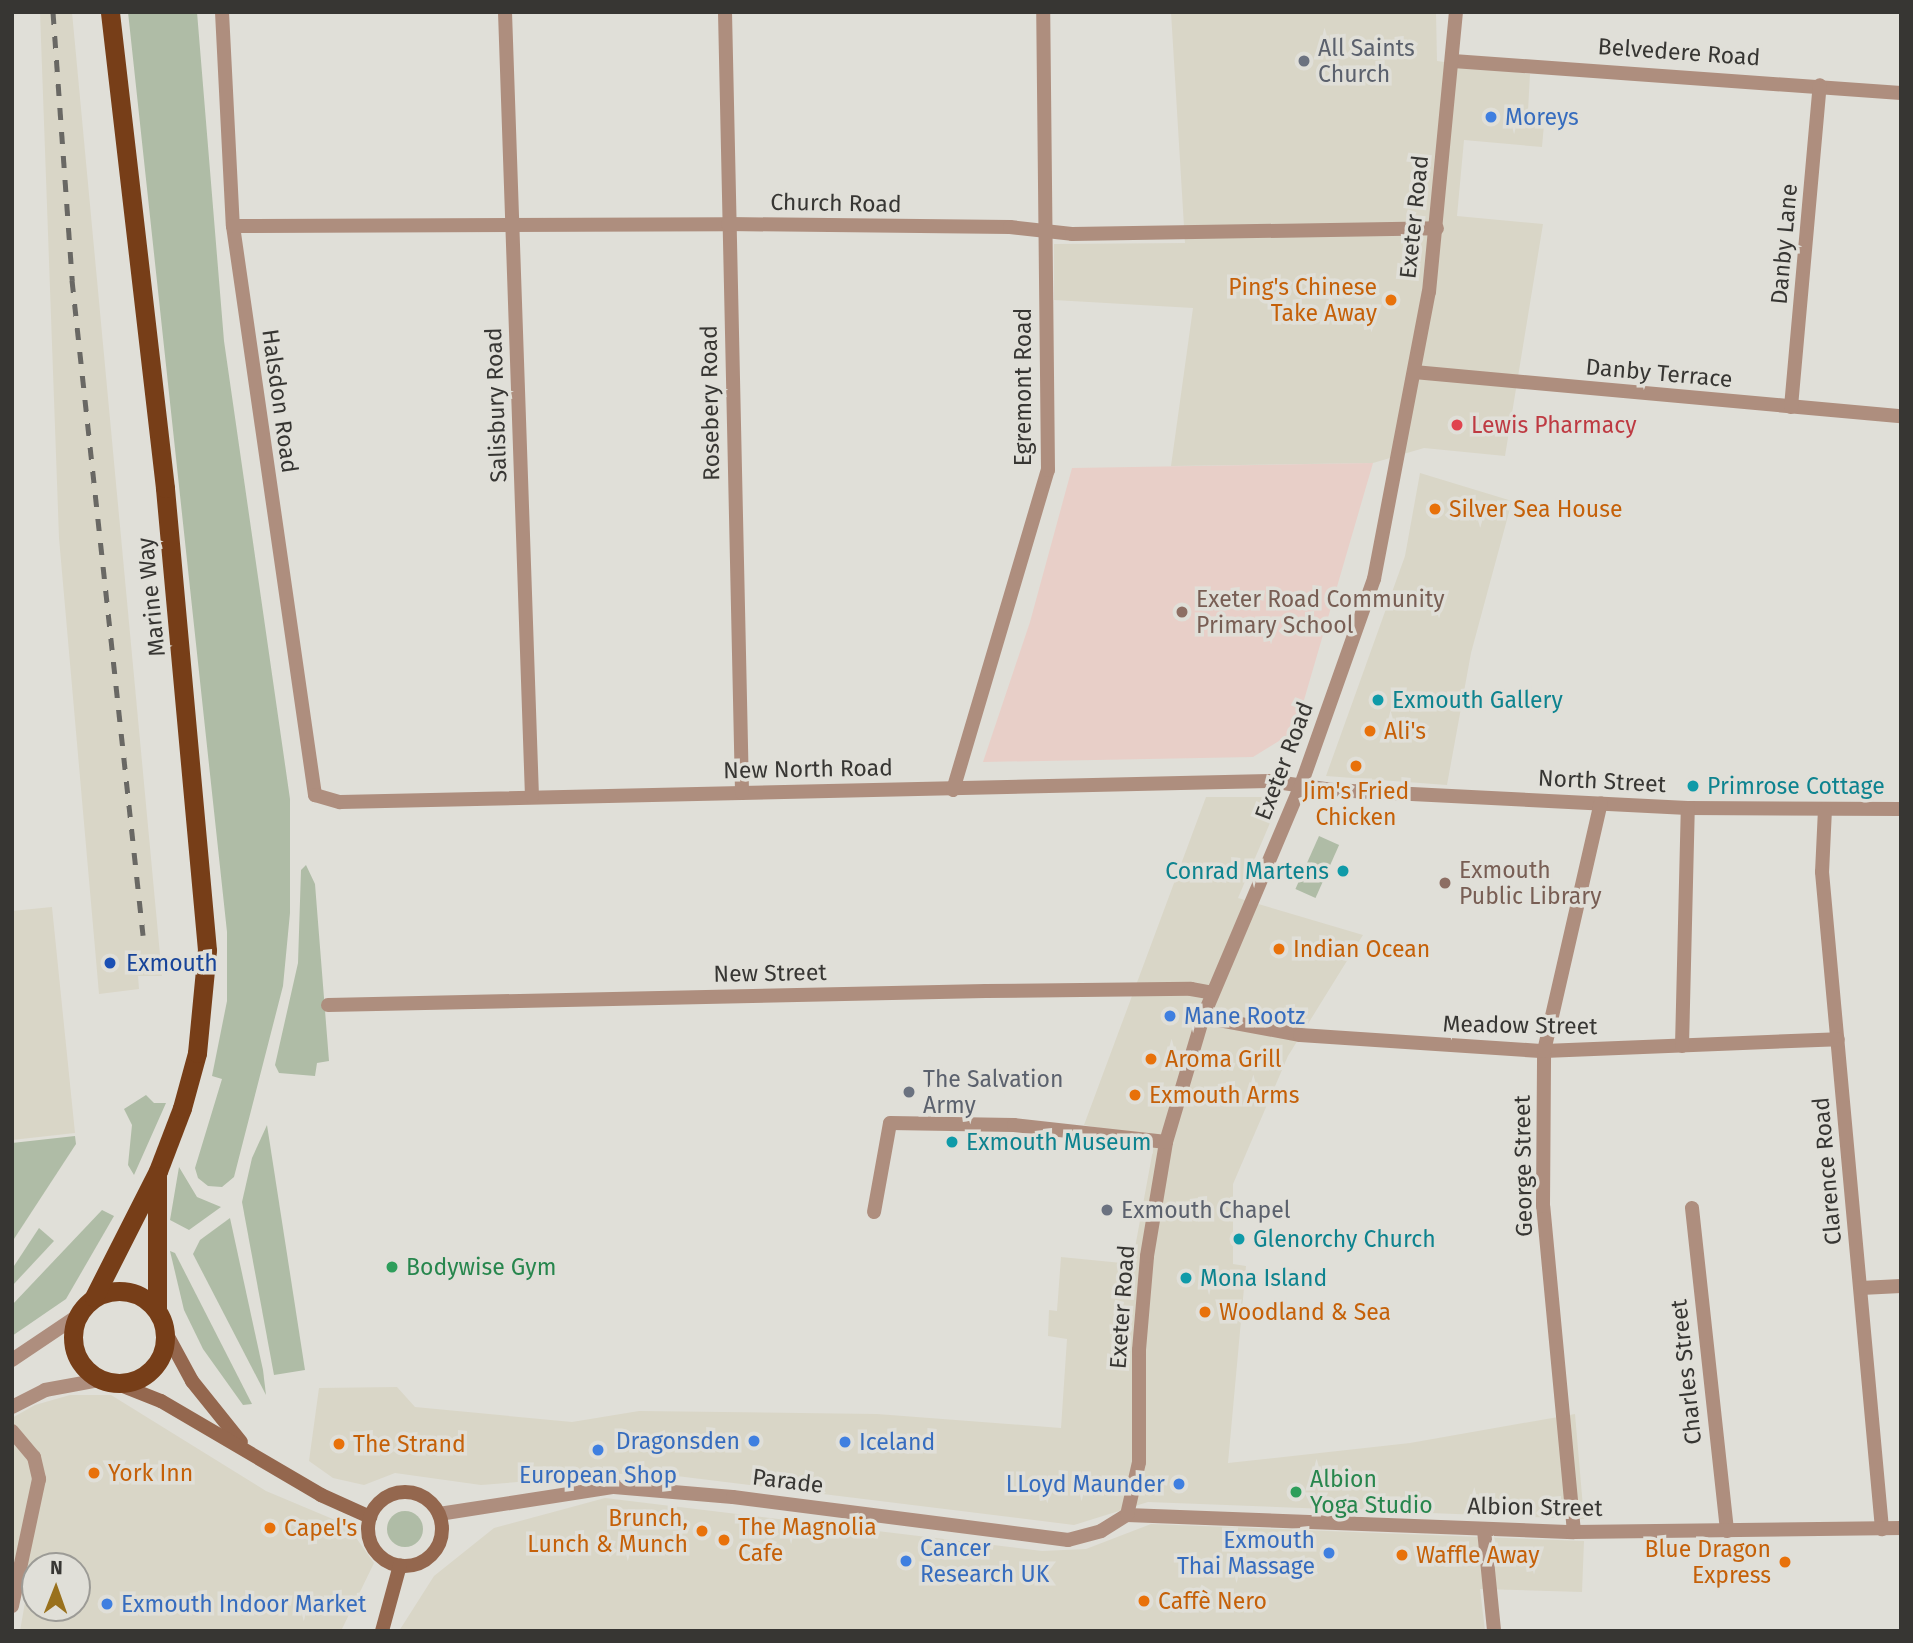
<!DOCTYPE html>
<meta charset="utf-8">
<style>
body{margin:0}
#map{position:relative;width:1913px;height:1643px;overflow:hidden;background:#e0dfd8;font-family:"Fira Sans",sans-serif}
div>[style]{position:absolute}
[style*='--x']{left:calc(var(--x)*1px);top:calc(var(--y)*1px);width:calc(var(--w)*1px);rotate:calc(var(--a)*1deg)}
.built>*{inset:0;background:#d9d6c7}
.education>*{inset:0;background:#e8cfc8}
.green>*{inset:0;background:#afbca6;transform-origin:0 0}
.round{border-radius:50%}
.minor>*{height:14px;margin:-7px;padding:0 7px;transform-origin:7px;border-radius:7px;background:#ae8e7e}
.tertiary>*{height:14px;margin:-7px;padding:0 7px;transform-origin:7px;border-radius:7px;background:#ae8e7e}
.secondary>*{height:14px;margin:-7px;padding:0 7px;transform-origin:7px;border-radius:7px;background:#94674e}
.secondary>.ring{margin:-7px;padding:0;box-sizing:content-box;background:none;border:14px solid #94674e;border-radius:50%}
.trunk>*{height:19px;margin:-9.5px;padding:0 9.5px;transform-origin:9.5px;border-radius:9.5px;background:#773e18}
.trunk>.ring{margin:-9.5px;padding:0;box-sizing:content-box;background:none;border:19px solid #773e18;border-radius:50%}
.rail>*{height:5px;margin-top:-2.5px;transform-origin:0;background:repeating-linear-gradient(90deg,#696864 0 12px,transparent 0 24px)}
.dots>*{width:19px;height:19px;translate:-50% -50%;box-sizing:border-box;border:4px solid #e0dfd8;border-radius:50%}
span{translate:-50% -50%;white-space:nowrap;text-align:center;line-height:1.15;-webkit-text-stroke:7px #e0dfd8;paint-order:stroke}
.worship-label{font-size:23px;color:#5b616d}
.left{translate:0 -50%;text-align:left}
.street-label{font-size:23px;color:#373633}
.shop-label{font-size:23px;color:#366cbe}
.right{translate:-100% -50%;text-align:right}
.food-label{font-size:23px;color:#c56008}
.health-label{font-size:23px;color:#be3a42}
.education-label{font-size:23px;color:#785e54}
.culture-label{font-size:23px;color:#0d838f}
.transit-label{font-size:23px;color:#164399}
.leisure-label{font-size:23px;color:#27864d}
.frame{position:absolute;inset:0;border:14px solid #373633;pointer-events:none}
.north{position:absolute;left:21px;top:1552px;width:70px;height:70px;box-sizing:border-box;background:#e0dfd8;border:2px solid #9c9b96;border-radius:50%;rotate:1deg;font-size:19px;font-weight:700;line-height:28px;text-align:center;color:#373633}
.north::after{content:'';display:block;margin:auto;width:24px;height:32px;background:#99711d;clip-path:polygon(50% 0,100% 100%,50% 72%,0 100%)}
</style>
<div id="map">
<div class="built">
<div style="clip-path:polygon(40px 12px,72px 12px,162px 976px,138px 976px,139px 989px,99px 994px,59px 538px)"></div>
<div style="clip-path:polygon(1171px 12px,1436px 12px,1437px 61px,1530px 74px,1528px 111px,1545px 113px,1542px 147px,1464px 140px,1457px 216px,1543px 224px,1505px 456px,1424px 448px,1373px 463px,1171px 466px,1193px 308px,1054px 300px,1054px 244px,1185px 243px)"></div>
<div style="clip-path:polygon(1420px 473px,1512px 501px,1471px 653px,1447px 785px,1326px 776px,1405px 556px)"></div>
<div style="clip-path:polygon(1206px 797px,1281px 797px,1238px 898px,1363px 935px,1288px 1056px,1233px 1184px,1233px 1264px,1246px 1266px,1228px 1463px,1410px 1443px,1575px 1414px,1584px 1519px,1148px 1502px,1074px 1525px,644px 1472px,481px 1485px,395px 1473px,364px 1485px,333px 1478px,309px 1461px,319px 1388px,397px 1387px,415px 1407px,572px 1422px,639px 1411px,877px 1414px,1061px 1428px,1067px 1339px,1048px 1336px,1049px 1310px,1057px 1311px,1061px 1257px,1132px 1264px,1155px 1139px,1084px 1125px)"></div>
<div style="clip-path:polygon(52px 907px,75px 1133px,12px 1140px,12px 911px)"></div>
<div style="clip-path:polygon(evenodd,70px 1395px,111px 1395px,266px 1491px,347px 1525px,374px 1563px,341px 1631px,20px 1631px,31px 1568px,12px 1565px,12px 1418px,35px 1405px,70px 1395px,35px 1566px,77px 1566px,77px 1608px,35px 1608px,35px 1566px)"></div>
<div style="clip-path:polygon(605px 1498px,1042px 1551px,1086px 1549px,1151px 1524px,1584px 1541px,1582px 1592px,1480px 1589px,1485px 1631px,399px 1631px,434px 1576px,494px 1528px)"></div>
</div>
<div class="education">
<div style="clip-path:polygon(1373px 463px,1295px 731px,1253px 757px,983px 762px,1030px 622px,1072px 468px)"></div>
</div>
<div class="green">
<div style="clip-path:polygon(128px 12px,197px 12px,224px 341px,290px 799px,290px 913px,283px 986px,234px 1177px,222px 1187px,208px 1186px,198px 1178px,195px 1168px,222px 1079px,212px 1076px,227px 1001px,227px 932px)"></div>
<div style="left:1319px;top:836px;width:22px;height:58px;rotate:24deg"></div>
<div style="clip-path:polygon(306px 865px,315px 884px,329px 1061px,317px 1063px,315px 1076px,279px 1073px,275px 1065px,298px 963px,301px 870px)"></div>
<div style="clip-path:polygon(146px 1095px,154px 1103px,166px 1103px,134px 1175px,128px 1165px,132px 1125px,124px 1109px)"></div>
<div style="clip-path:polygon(267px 1125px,305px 1370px,274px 1375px,242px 1202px,252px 1158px)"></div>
<div style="clip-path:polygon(75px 1136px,76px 1144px,12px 1242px,12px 1143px)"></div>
<div style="clip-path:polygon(179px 1167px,197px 1197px,221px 1207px,189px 1230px,170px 1220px)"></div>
<div style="clip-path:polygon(102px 1210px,114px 1216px,66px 1299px,12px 1336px,12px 1305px)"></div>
<div style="clip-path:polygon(230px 1218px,263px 1370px,266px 1395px,193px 1254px,200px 1240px)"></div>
<div style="clip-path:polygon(39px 1228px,54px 1241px,12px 1286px,12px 1269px)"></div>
<div style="clip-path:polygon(170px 1251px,175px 1253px,252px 1404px,243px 1405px,203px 1349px,184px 1310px)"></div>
<div class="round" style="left:387px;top:1511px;width:36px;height:36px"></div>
</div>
<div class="minor">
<div style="--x:222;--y:12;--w:214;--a:87.1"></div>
<div style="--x:233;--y:226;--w:575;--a:81.8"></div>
<div style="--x:315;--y:795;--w:26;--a:16"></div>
<div style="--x:340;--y:802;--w:929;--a:-1.29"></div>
<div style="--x:1269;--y:781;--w:64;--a:8.1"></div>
<div style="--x:1332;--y:790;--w:356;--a:2.9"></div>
<div style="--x:1688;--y:808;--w:213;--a:0.3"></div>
<div style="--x:505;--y:12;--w:785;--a:88.03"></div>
<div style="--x:725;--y:12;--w:781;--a:88.75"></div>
<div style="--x:1453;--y:61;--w:449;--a:4.1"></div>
<div style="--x:233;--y:226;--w:495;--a:-0.2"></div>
<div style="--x:728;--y:224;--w:282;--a:0.6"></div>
<div style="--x:1010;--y:227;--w:62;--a:6.4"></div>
<div style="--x:1072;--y:234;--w:365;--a:-0.9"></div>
<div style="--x:1414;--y:372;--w:489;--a:5.2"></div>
<div style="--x:1791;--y:407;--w:323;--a:-84.9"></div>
<div style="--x:953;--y:790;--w:334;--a:-73.5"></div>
<div style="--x:1048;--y:470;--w:458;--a:-90.6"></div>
<div style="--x:1825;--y:809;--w:63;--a:92.7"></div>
<div style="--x:1822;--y:872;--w:660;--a:84.78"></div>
<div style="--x:328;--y:1005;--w:658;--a:-1.22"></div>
<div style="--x:986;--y:991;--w:205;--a:-0.6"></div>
<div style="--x:1191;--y:989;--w:22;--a:10"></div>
<div style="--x:1203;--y:1017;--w:99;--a:10.5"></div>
<div style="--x:1300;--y:1035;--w:245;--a:3.8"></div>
<div style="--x:1544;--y:1051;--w:294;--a:-2.3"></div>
<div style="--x:1682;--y:1046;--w:238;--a:-88.6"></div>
<div style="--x:1692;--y:1208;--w:325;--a:83.8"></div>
<div style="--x:874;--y:1212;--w:90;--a:-79.8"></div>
<div style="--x:890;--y:1123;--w:124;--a:0.9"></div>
<div style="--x:1014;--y:1125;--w:153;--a:6.4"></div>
<div style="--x:1861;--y:1288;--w:40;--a:-2.9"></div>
<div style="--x:12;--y:1431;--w:34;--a:50"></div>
<div style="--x:34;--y:1457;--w:23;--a:77"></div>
<div style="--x:39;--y:1479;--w:130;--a:102"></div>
<div style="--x:1127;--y:1515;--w:447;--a:2.2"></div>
<div style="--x:1574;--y:1532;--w:327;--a:-0.7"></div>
<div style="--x:1484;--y:1530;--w:101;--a:84.3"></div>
<div style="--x:1574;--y:1532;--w:327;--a:-95.4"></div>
<div style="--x:1543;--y:1206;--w:155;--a:-89.6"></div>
<div style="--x:1544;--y:1051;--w:254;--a:-77.1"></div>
</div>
<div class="tertiary">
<div style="--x:12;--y:1360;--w:77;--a:-33.9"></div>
<div style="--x:12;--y:1407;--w:37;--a:-27"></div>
<div style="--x:45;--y:1390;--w:56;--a:-10.3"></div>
<div style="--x:439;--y:1514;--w:177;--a:-8.8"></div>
<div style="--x:614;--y:1487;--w:119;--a:4.8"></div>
<div style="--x:733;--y:1497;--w:338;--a:7.3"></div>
<div style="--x:1068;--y:1540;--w:34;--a:-15"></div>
<div style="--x:1101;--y:1531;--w:31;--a:-32"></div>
<div style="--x:1127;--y:1515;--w:54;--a:-77.2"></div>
<div style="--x:1139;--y:1462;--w:112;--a:-90"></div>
<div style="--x:1139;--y:1350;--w:94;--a:-85.1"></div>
<div style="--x:1147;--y:1256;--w:116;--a:-80.5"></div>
<div style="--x:1166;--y:1142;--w:130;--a:-73.5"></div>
<div style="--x:1203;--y:1017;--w:252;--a:-67.1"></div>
<div style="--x:1301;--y:785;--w:219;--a:-70.5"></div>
<div style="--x:1374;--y:579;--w:292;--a:-79.2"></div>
<div style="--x:1429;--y:292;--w:281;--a:-84.5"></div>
</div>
<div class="secondary">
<div style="--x:165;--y:1331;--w:57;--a:61.6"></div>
<div style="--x:192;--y:1381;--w:78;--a:51.2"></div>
<div style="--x:118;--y:1384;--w:46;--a:21.6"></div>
<div style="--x:161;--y:1401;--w:186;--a:30.4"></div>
<div style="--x:321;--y:1495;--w:54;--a:24.2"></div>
<div class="ring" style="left:368px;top:1492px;width:60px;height:60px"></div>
<div style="--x:382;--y:1631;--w:68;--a:-74.7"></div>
</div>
<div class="trunk">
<div class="ring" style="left:73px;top:1291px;width:73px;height:73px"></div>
<div style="--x:94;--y:1297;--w:141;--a:-63.1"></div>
<div style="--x:158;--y:1171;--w:67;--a:-69.1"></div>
<div style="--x:182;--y:1108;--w:57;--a:-74.7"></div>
<div style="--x:197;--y:1053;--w:103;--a:-84.5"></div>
<div style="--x:207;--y:950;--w:464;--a:-95.2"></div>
<div style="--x:165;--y:488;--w:479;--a:-96.6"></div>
<div style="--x:157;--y:1310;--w:134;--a:-90"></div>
</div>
<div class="rail">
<div style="--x:53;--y:12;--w:269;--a:85.9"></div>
<div style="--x:72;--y:280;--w:659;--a:83.81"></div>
</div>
<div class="dots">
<div style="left:1304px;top:61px;background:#6b7280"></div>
<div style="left:1491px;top:117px;background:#3f7fe0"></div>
<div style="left:1391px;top:300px;background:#e8710a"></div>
<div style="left:1457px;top:425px;background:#e0444e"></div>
<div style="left:1435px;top:509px;background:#e8710a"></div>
<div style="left:1182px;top:612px;background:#8d6e63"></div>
<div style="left:1378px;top:700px;background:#0f9aa8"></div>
<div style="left:1370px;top:731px;background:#e8710a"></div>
<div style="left:1356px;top:766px;background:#e8710a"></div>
<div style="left:1693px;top:786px;background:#0f9aa8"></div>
<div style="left:1343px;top:871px;background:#0f9aa8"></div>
<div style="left:1445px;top:883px;background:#8d6e63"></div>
<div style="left:1279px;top:949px;background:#e8710a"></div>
<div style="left:110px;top:963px;background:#1a4fb4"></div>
<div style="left:1170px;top:1016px;background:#3f7fe0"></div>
<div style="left:1151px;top:1059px;background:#e8710a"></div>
<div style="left:909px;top:1092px;background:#6b7280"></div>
<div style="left:1135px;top:1095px;background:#e8710a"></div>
<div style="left:952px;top:1142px;background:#0f9aa8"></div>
<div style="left:1107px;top:1210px;background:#6b7280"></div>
<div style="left:1239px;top:1239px;background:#0f9aa8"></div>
<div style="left:392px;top:1267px;background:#2e9e5b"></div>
<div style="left:1186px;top:1278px;background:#0f9aa8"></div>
<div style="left:1205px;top:1312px;background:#e8710a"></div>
<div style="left:754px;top:1441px;background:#3f7fe0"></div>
<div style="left:845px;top:1442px;background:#3f7fe0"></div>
<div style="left:339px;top:1444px;background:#e8710a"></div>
<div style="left:598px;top:1450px;background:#3f7fe0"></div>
<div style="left:94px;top:1473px;background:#e8710a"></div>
<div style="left:1179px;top:1484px;background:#3f7fe0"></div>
<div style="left:1296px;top:1492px;background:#2e9e5b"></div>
<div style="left:270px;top:1528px;background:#e8710a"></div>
<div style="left:702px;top:1531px;background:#e8710a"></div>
<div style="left:724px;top:1540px;background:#e8710a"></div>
<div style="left:1329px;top:1553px;background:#3f7fe0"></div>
<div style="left:1402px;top:1555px;background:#e8710a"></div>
<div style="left:906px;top:1561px;background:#3f7fe0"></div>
<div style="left:1785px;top:1562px;background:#e8710a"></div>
<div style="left:1144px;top:1601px;background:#e8710a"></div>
<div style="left:107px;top:1604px;background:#3f7fe0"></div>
</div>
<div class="worship-label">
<span class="left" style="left:1318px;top:61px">All Saints<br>Church</span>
<span class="left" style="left:923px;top:1092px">The Salvation<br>Army</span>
<span class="left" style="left:1121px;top:1210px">Exmouth Chapel</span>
</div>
<div class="street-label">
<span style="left:1679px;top:52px;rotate:4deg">Belvedere Road</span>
<span style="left:836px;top:203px;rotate:1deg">Church Road</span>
<span style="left:1414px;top:217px;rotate:-84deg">Exeter Road</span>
<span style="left:1784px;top:244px;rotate:-85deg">Danby Lane</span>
<span style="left:1659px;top:373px;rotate:5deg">Danby Terrace</span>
<span style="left:1023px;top:387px;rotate:-90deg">Egremont Road</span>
<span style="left:280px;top:401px;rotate:82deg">Halsdon Road</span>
<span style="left:710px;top:403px;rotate:-91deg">Rosebery Road</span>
<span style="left:496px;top:405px;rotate:-92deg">Salisbury Road</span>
<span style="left:151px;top:597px;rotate:-96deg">Marine Way</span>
<span style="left:1284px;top:761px;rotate:-69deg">Exeter Road</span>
<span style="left:808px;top:769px;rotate:-1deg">New North Road</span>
<span style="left:1602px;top:781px;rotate:3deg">North Street</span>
<span style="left:770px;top:973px;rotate:-1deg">New Street</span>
<span style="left:1520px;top:1025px;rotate:1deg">Meadow Street</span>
<span style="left:1523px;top:1166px;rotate:-91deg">George Street</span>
<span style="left:1827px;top:1171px;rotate:-95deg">Clarence Road</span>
<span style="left:1122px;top:1307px;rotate:-86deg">Exeter Road</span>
<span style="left:1686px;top:1372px;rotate:-96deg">Charles Street</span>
<span style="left:788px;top:1481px;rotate:7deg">Parade</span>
<span style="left:1535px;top:1507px;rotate:1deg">Albion Street</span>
</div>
<div class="shop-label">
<span class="left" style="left:1505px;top:117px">Moreys</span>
<span class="left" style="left:1184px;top:1016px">Mane Rootz</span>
<span class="right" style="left:740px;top:1441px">Dragonsden</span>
<span class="left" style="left:859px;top:1442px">Iceland</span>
<span style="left:598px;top:1475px">European Shop</span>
<span class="right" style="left:1165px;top:1484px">LLoyd Maunder</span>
<span class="right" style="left:1315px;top:1553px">Exmouth<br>Thai Massage</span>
<span class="left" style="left:920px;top:1561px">Cancer<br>Research UK</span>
<span class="left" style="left:121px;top:1604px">Exmouth Indoor Market</span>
</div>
<div class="food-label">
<span class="right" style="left:1377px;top:300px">Ping's Chinese<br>Take Away</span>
<span class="left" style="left:1449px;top:509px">Silver Sea House</span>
<span class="left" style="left:1384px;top:731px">Ali's</span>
<span style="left:1356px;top:804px">Jim's Fried<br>Chicken</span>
<span class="left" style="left:1293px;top:949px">Indian Ocean</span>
<span class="left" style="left:1165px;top:1059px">Aroma Grill</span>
<span class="left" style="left:1149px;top:1095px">Exmouth Arms</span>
<span class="left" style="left:1219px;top:1312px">Woodland &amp; Sea</span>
<span class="left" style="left:353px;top:1444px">The Strand</span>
<span class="left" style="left:108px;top:1473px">York Inn</span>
<span class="right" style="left:688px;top:1531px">Brunch,<br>Lunch &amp; Munch</span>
<span class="left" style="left:738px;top:1540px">The Magnolia<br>Cafe</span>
<span class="left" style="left:284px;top:1528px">Capel's</span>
<span class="right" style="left:1771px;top:1562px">Blue Dragon<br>Express</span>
<span class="left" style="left:1416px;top:1555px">Waffle Away</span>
<span class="left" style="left:1158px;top:1601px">Caffè Nero</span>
</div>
<div class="health-label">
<span class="left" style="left:1471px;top:425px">Lewis Pharmacy</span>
</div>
<div class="education-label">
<span class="left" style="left:1196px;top:612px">Exeter Road Community<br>Primary School</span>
<span class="left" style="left:1459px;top:883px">Exmouth<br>Public Library</span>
</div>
<div class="culture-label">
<span class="left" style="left:1392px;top:700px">Exmouth Gallery</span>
<span class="left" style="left:1707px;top:786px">Primrose Cottage</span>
<span class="right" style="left:1329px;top:871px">Conrad Martens</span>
<span class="left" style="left:966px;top:1142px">Exmouth Museum</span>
<span class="left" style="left:1253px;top:1239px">Glenorchy Church</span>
<span class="left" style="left:1200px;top:1278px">Mona Island</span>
</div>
<div class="transit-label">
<span class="left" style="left:126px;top:963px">Exmouth</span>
</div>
<div class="leisure-label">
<span class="left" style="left:406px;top:1267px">Bodywise Gym</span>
<span class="left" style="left:1310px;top:1492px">Albion<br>Yoga Studio</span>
</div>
<div class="frame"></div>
<div class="north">N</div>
</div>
